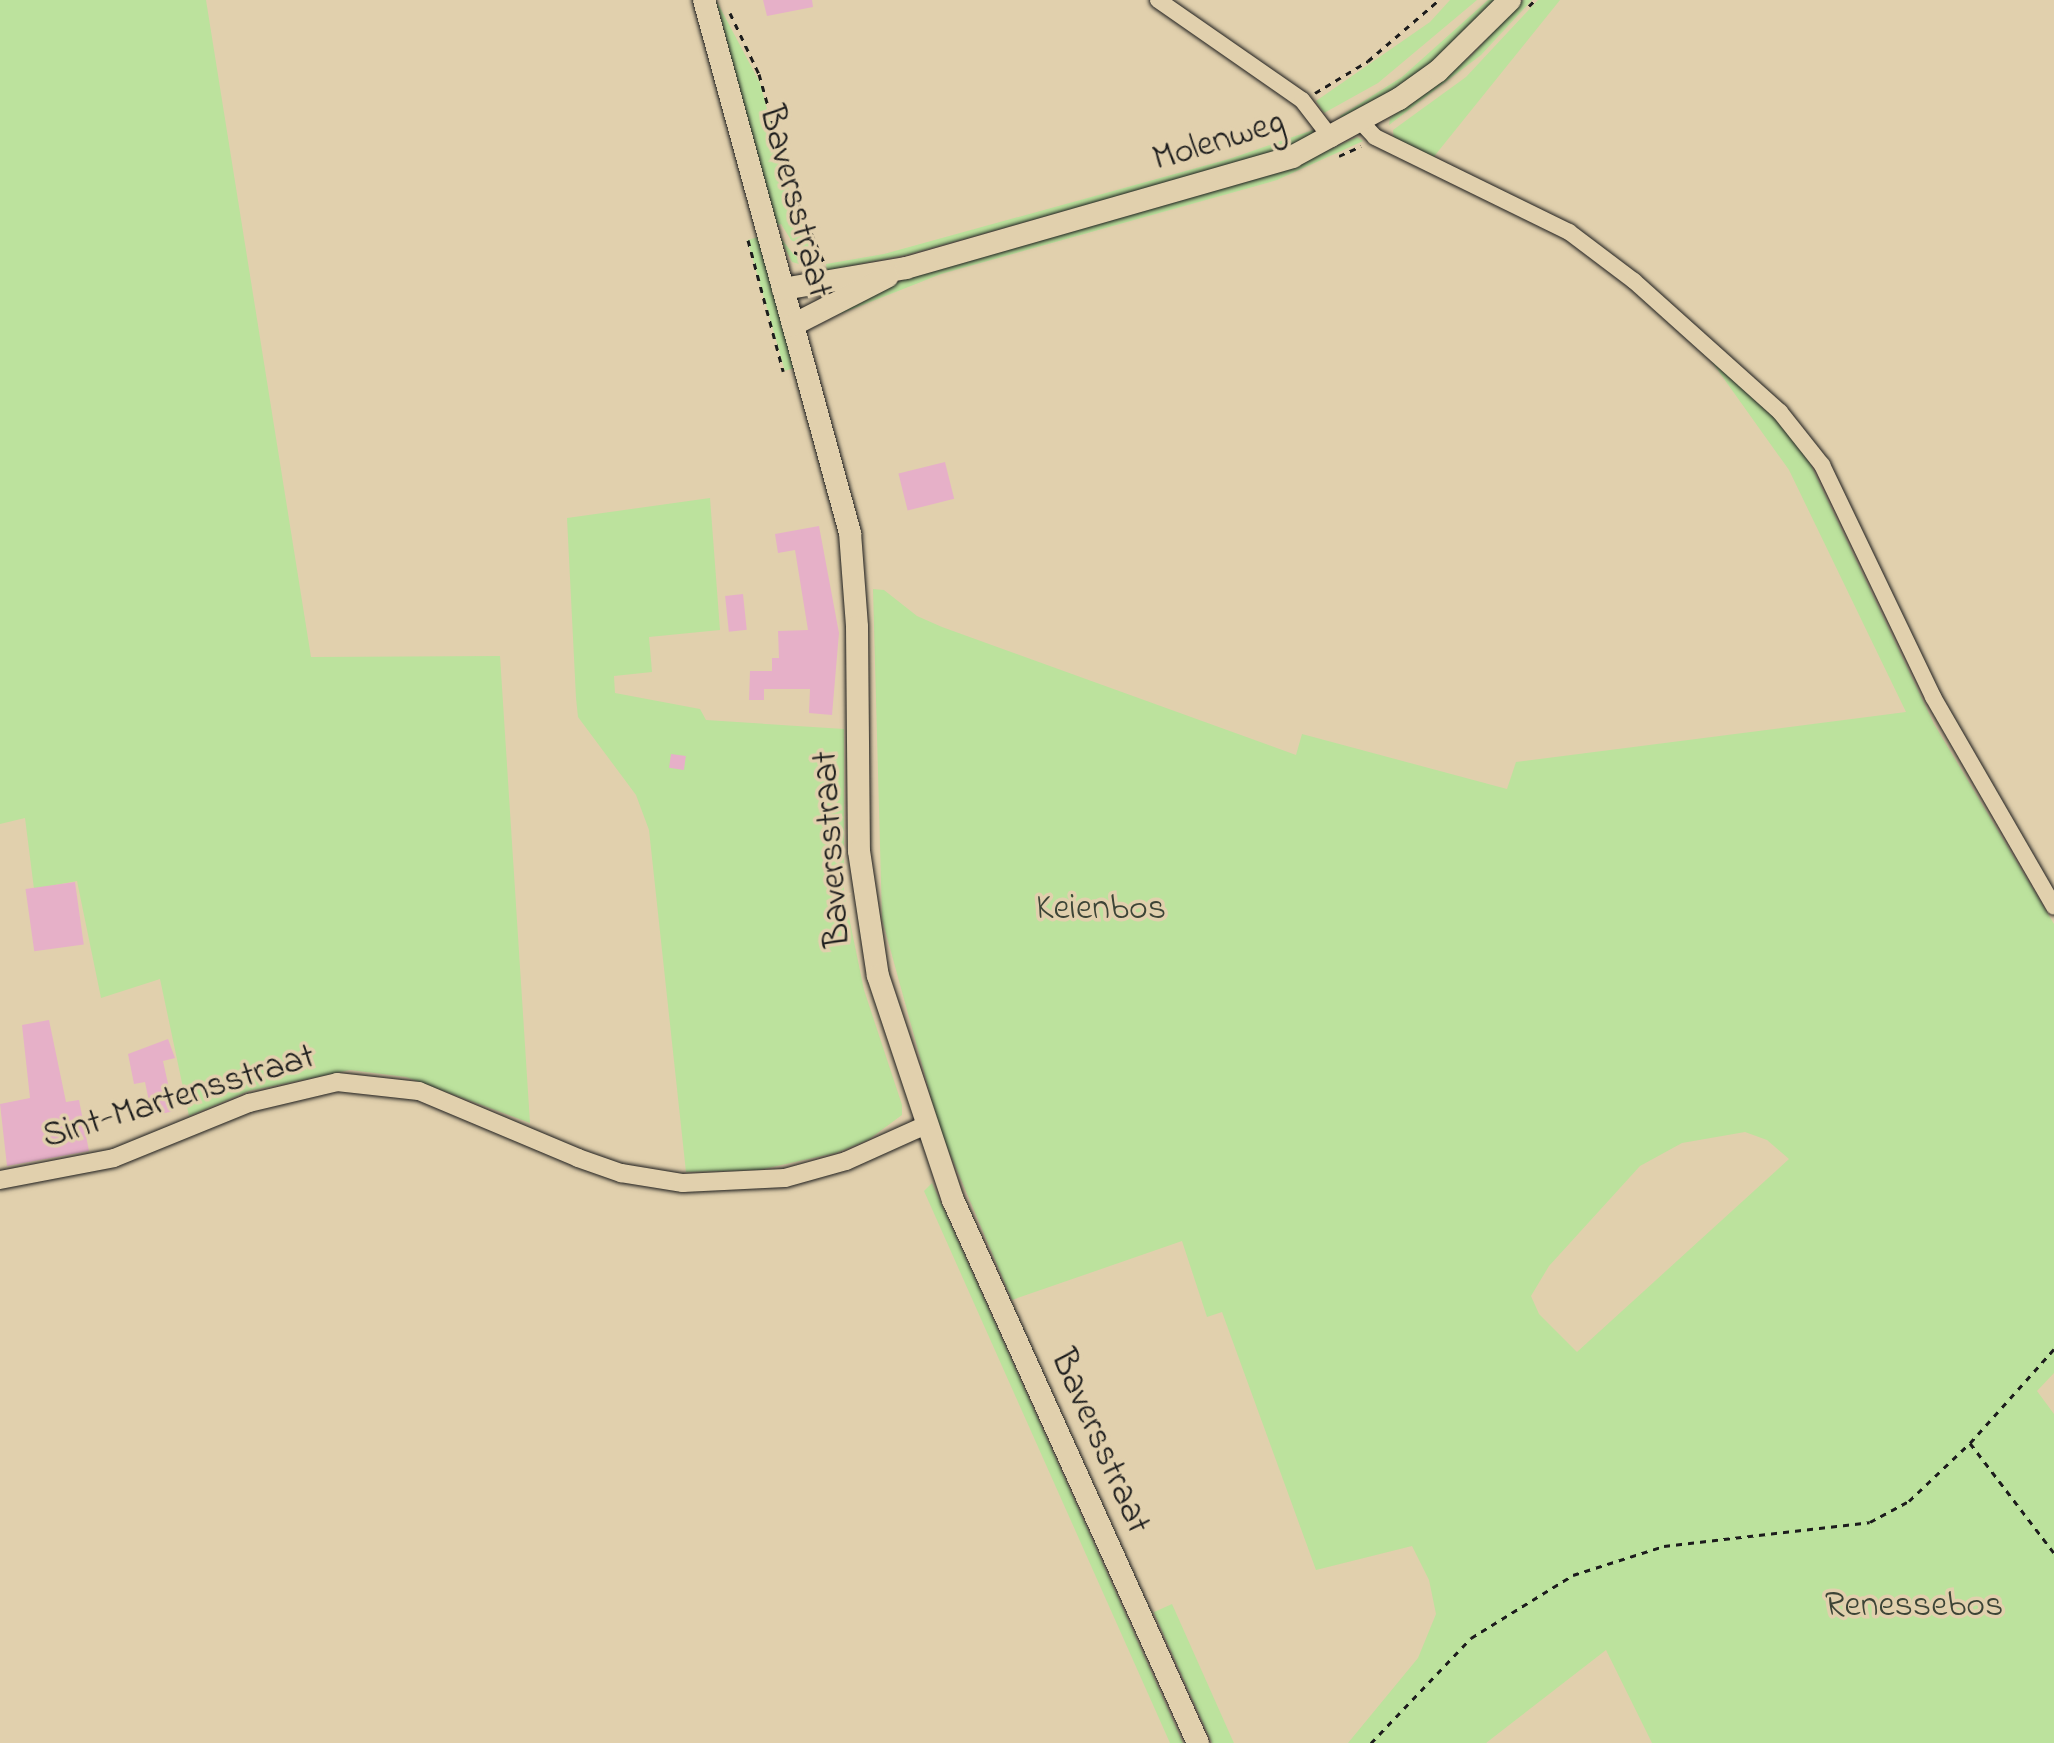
<!DOCTYPE html>
<style>
body{margin:0}
#map{position:relative;width:2054px;height:1743px;overflow:hidden;background:#e1d0ad;font-family:"Indie Flower",sans-serif}
div>[style]{position:absolute}
[style*='--x']{left:calc(var(--x)*1px);top:calc(var(--y)*1px);width:calc(var(--w)*1px);rotate:calc(var(--a)*1deg)}
.green>*{inset:0;background:#bce29d;transform-origin:0 0}
.building>*{inset:0;background:#e6b0c8;transform-origin:0 0}
.path>*{height:3px;margin-top:-1.5px;transform-origin:0;background:repeating-linear-gradient(90deg,#1c1c1c 0 6px,transparent 0 12px)}
.roads{filter:drop-shadow(0 0 2px #1c1c1c) drop-shadow(0 0 2px #1c1c1c)}
.minor>*{height:16px;margin:-8px;padding:0 8px;transform-origin:8px;border-radius:8px;background:#e1d0ad}
.tertiary>*{height:18px;margin:-9px;padding:0 9px;transform-origin:9px;border-radius:9px;background:#e1d0ad}
.secondary>*{height:22px;margin:-11px;padding:0 11px;transform-origin:11px;border-radius:11px;background:#e1d0ad}
span{translate:-50% -50%;white-space:nowrap;text-align:center;line-height:1.15;-webkit-text-stroke:7px #e1d0ad;paint-order:stroke}
.street-label{font-size:36px;color:#1c1c1c}
.park-label{font-size:36px;color:#3c4436}
</style>
<div id="map">
<div class="green">
<div style="clip-path:polygon(0 0,206px 0,311px 657px,500px 656px,530px 1123px,406px 1077px,350px 1070px,249px 1091px,189px 1116px,160px 979px,101px 998px,77px 881px,34px 889px,25px 818px,0 824px)"></div>
<div style="clip-path:polygon(716px 0,760px 83px,788px 187px,816px 254px,791px 240px,781px 224px,775px 226px)"></div>
<div style="clip-path:polygon(1450px 0,1477px 0,1378px 83px,1324px 113px,1316px 101px,1430px 22px)"></div>
<div style="clip-path:polygon(1488px 0,1497px 0,1424px 69px,1344px 122px,1340px 116px,1402px 77px)"></div>
<div style="clip-path:polygon(1523px 0,1532px 0,1481px 55px,1389px 125px,1390px 118px,1472px 55px)"></div>
<div style="clip-path:polygon(1538px 0,1560px 0,1432px 159px,1394px 140px,1393px 130px,1466px 77px)"></div>
<div style="clip-path:polygon(1313px 130px,1315px 135px,1263px 156px,906px 255px,827px 270px,826px 264px,884px 254px,1229px 159px)"></div>
<div style="clip-path:polygon(1357px 137px,1363px 141px,1277px 180px,941px 274px,840px 314px,837px 309px,911px 276px,1286px 170px)"></div>
<div style="clip-path:polygon(777px 233px,794px 255px,821px 270px,792px 262px)"></div>
<div style="left:758px;top:237px;width:136px;height:11px;rotate:74deg"></div>
<div style="clip-path:polygon(evenodd,1702px 348px,1774px 413px,1807px 457px,1934px 724px,2054px 924px,2054px 1373px,2037px 1391px,2054px 1414px,2054px 1743px,1652px 1743px,1606px 1650px,1486px 1743px,1348px 1743px,1418px 1658px,1436px 1614px,1429px 1580px,1412px 1546px,1316px 1570px,1222px 1312px,1207px 1317px,1182px 1241px,1012px 1300px,940px 1130px,882px 919px,873px 589px,884px 590px,917px 616px,942px 627px,1296px 755px,1302px 734px,1507px 789px,1516px 762px,1906px 712px,1789px 470px,1702px 348px,1745px 1132px,1767px 1140px,1789px 1159px,1577px 1352px,1539px 1314px,1531px 1296px,1549px 1266px,1640px 1166px,1682px 1143px,1745px 1132px)"></div>
<div style="clip-path:polygon(710px 498px,720px 630px,649px 637px,652px 672px,614px 676px,615px 693px,700px 709px,706px 720px,844px 729px,844px 893px,864px 990px,902px 1105px,902px 1115px,868px 1140px,836px 1153px,759px 1170px,686px 1172px,649px 830px,636px 795px,578px 717px,576px 698px,567px 518px)"></div>
<div style="clip-path:polygon(932px 1183px,1082px 1517px,1183px 1743px,1170px 1743px,924px 1191px)"></div>
<div style="left:1172px;top:1604px;width:153px;height:20px;rotate:66deg"></div>
</div>
<div class="building">
<div style="clip-path:polygon(763px 0,812px 0,813px 7px,767px 16px)"></div>
<div style="left:945px;top:462px;width:38px;height:48px;rotate:76deg"></div>
<div style="clip-path:polygon(819px 526px,839px 633px,832px 715px,809px 713px,810px 689px,764px 689px,764px 700px,749px 700px,750px 671px,772px 671px,772px 658px,779px 658px,778px 631px,808px 630px,795px 550px,778px 553px,775px 534px)"></div>
<div style="left:743px;top:594px;width:36px;height:18px;rotate:84deg"></div>
<div style="left:671px;top:754px;width:15px;height:14px;rotate:8deg"></div>
<div style="left:75px;top:882px;width:63px;height:50px;rotate:82deg"></div>
<div style="clip-path:polygon(49px 1020px,66px 1102px,79px 1100px,89px 1151px,7px 1166px,0 1104px,30px 1098px,22px 1025px)"></div>
<div style="clip-path:polygon(168px 1039px,175px 1058px,163px 1061px,174px 1111px,152px 1116px,145px 1082px,134px 1084px,128px 1054px)"></div>
</div>
<div class="path">
<div style="--x:1529;--y:6;--w:8;--a:-45"></div>
<div style="--x:730;--y:13;--w:68;--a:64.6"></div>
<div style="--x:759;--y:74;--w:108;--a:74.4"></div>
<div style="--x:788;--y:178;--w:92;--a:67"></div>
<div style="--x:1315;--y:93;--w:62;--a:-31.1"></div>
<div style="--x:1368;--y:61;--w:94;--a:-40.7"></div>
<div style="--x:1339;--y:156;--w:24;--a:-24"></div>
<div style="--x:748;--y:240;--w:136;--a:75"></div>
<div style="--x:794;--y:252;--w:24;--a:24"></div>
<div style="--x:1970;--y:1443;--w:138;--a:52.6"></div>
<div style="--x:1371;--y:1743;--w:145;--a:-46.4"></div>
<div style="--x:1471;--y:1638;--w:120;--a:-31.7"></div>
<div style="--x:1573;--y:1575;--w:96;--a:-17.7"></div>
<div style="--x:1664;--y:1546;--w:207;--a:-6.6"></div>
<div style="--x:1870;--y:1522;--w:44;--a:-28.3"></div>
<div style="--x:1909;--y:1501;--w:84;--a:-43.6"></div>
<div style="--x:1970;--y:1443;--w:126;--a:-48.2"></div>
</div>
<div class="roads">
<div class="minor">
<div style="--x:1158;--y:0;--w:175;--a:34.8"></div>
<div style="--x:1302;--y:100;--w:49;--a:52.4"></div>
<div style="--x:1362;--y:123;--w:19;--a:47"></div>
<div style="--x:1375;--y:137;--w:216;--a:26.1"></div>
<div style="--x:1569;--y:232;--w:81;--a:37"></div>
<div style="--x:1634;--y:281;--w:196;--a:41.9"></div>
<div style="--x:1780;--y:412;--w:68;--a:51.6"></div>
<div style="--x:1822;--y:465;--w:257;--a:64.4"></div>
<div style="--x:1933;--y:697;--w:242;--a:60"></div>
</div>
<div class="tertiary">
<div style="--x:0;--y:1180;--w:116;--a:-10.9"></div>
<div style="--x:114;--y:1158;--w:146;--a:-22.2"></div>
<div style="--x:249;--y:1103;--w:90;--a:-13.4"></div>
<div style="--x:337;--y:1082;--w:82;--a:6.3"></div>
<div style="--x:419;--y:1091;--w:173;--a:22.8"></div>
<div style="--x:578;--y:1158;--w:46;--a:19.2"></div>
<div style="--x:621;--y:1173;--w:63;--a:9.2"></div>
<div style="--x:683;--y:1183;--w:102;--a:-2.8"></div>
<div style="--x:785;--y:1178;--w:63;--a:-15.6"></div>
<div style="--x:846;--y:1161;--w:85;--a:-24.2"></div>
</div>
<div class="secondary">
<div style="--x:704;--y:0;--w:553;--a:74.68"></div>
<div style="--x:850;--y:533;--w:94;--a:85.7"></div>
<div style="--x:857;--y:627;--w:224;--a:89.5"></div>
<div style="--x:859;--y:851;--w:126;--a:81.4"></div>
<div style="--x:878;--y:976;--w:236;--a:71.5"></div>
<div style="--x:953;--y:1200;--w:596;--a:65.72"></div>
<div style="--x:783;--y:289;--w:125;--a:-9.7"></div>
<div style="--x:906;--y:268;--w:402;--a:-16"></div>
<div style="--x:1292;--y:157;--w:122;--a:-28.5"></div>
<div style="--x:1399;--y:99;--w:48;--a:-35.7"></div>
<div style="--x:1438;--y:71;--w:101;--a:-44.6"></div>
<div style="--x:793;--y:325;--w:106;--a:-27.1"></div>
</div>
</div>
<div class="street-label">
<span style="left:1219px;top:142px;rotate:-17deg">Molenweg</span>
<span style="left:794px;top:202px;rotate:75deg">Baversstraat</span>
<span style="left:833px;top:849px;rotate:-94deg">Baversstraat</span>
<span style="left:179px;top:1098px;rotate:-17deg">Sint-Martensstraat</span>
<span style="left:1099px;top:1442px;rotate:66deg">Baversstraat</span>
</div>
<div class="park-label">
<span style="left:1101px;top:910px">Keienbos</span>
<span style="left:1914px;top:1607px">Renessebos</span>
</div>
</div>
